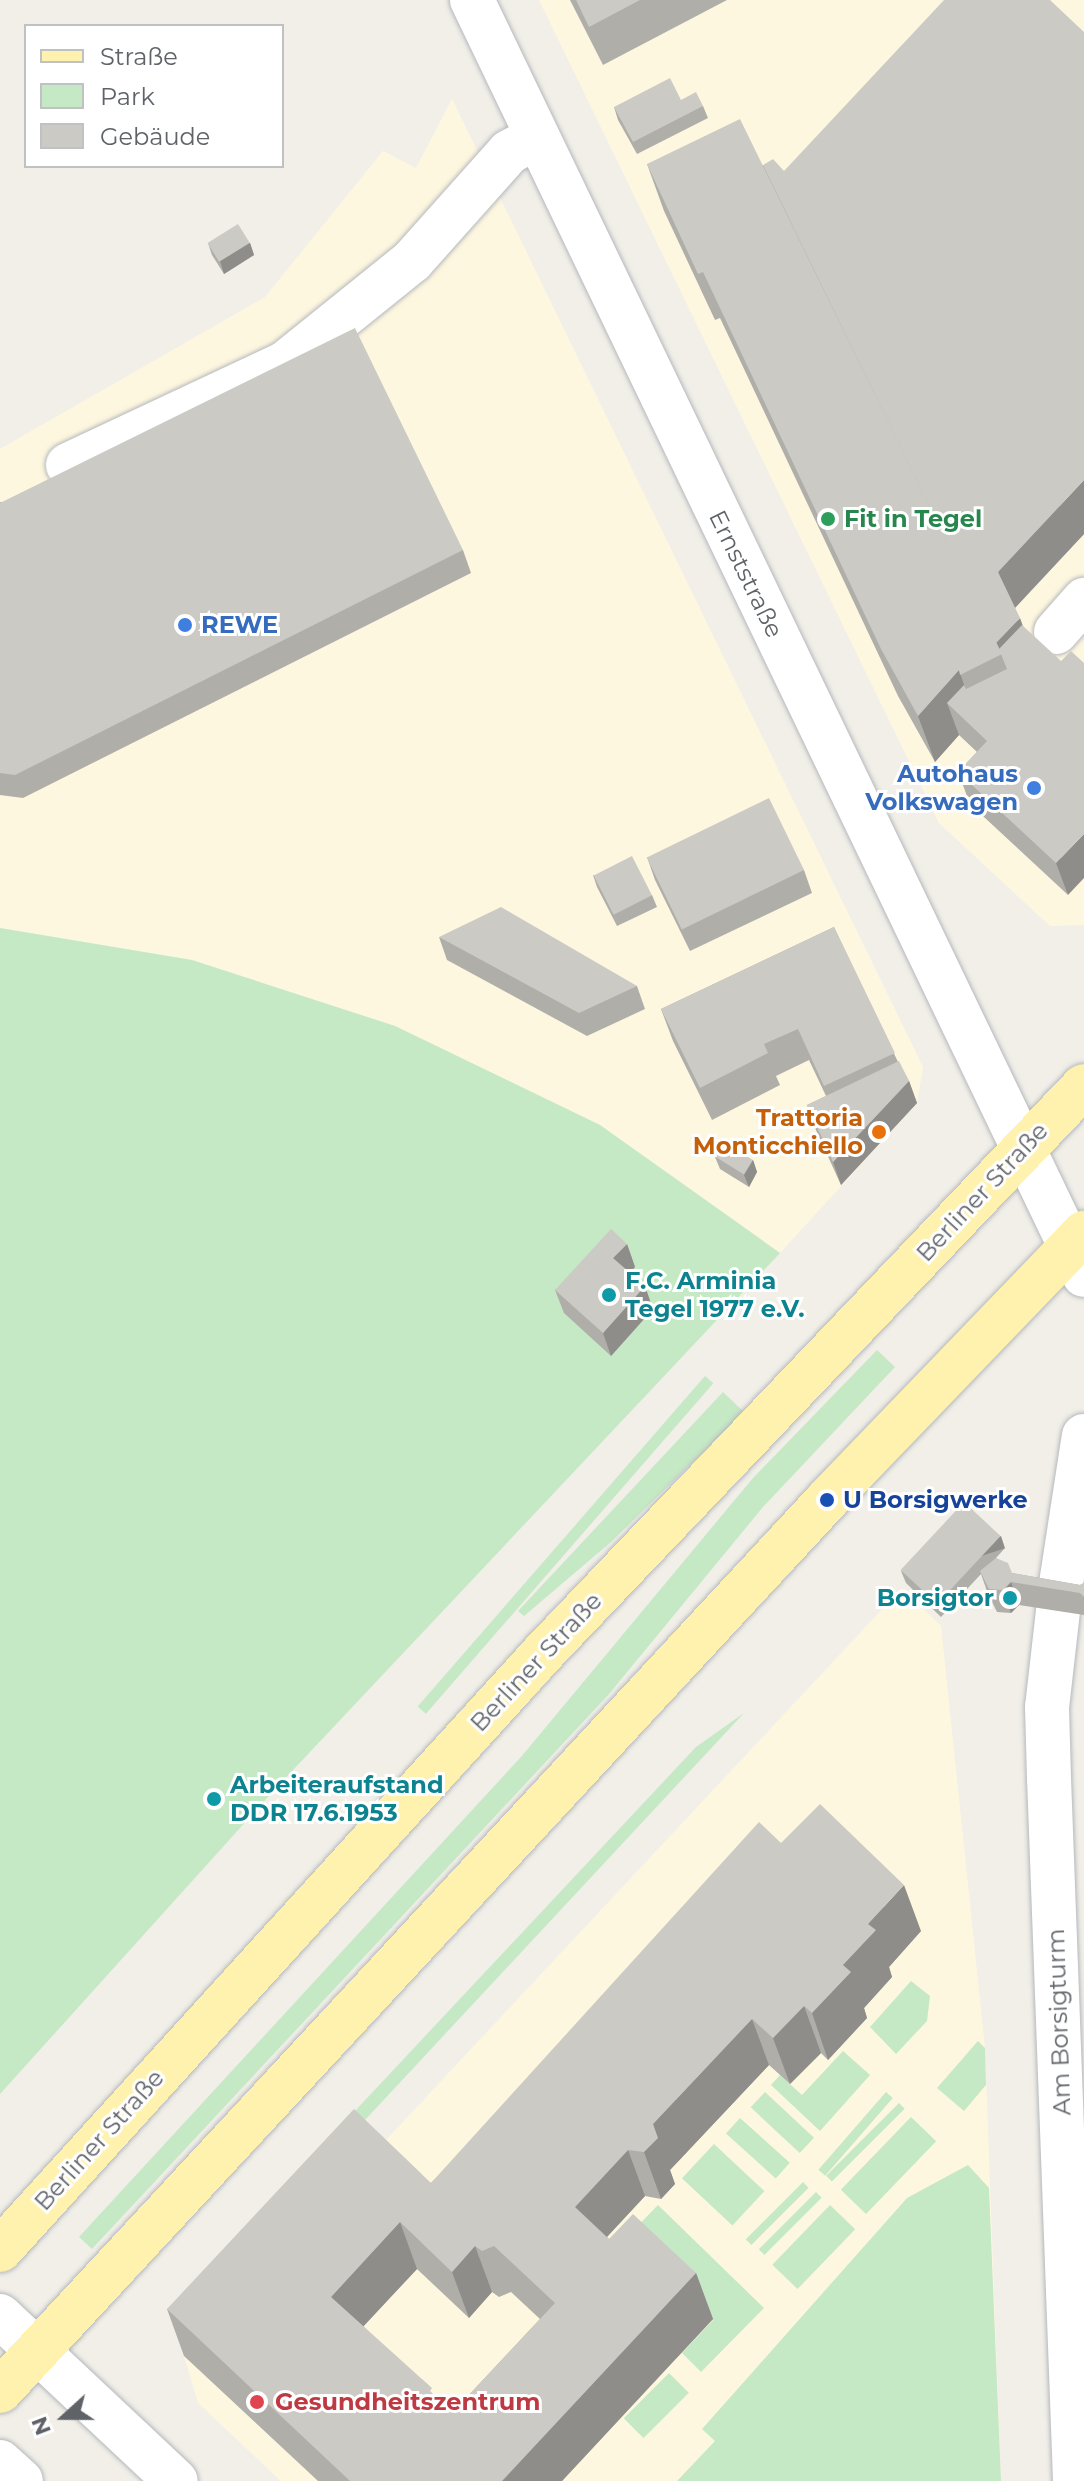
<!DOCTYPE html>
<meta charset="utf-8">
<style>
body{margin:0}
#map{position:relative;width:1084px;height:2481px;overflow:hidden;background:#f1efe8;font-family:Montserrat,sans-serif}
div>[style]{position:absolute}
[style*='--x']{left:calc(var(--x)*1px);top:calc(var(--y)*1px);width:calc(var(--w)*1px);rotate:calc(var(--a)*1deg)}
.commercial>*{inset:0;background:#fef7e0}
.green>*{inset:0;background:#c5e8c5;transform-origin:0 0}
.roads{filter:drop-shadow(0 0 2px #b5b8bc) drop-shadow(0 0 2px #b5b8bc)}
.minor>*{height:44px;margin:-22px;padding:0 22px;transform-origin:22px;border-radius:22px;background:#fff}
.major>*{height:44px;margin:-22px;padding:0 22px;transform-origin:22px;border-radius:22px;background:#fff2af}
.wall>*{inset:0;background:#afaea9}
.shaded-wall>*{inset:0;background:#8f8d8a;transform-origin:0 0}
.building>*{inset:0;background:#cccac5;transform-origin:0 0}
.dots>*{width:22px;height:22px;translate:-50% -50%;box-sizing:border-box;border:4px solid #fff;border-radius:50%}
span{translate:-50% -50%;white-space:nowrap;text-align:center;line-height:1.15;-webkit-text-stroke:6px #fff;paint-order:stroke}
.leisure-label{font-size:24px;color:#27864d;font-weight:700}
.left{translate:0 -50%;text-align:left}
.street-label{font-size:24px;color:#5f6368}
.shop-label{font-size:24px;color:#366cbe;font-weight:700}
.right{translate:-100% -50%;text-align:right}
.food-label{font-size:24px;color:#c56008;font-weight:700}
.culture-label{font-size:24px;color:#0d838f;font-weight:700}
.transit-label{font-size:24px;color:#164399;font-weight:700}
.health-label{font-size:24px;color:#be3a42;font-weight:700}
.legend{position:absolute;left:24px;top:24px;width:260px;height:144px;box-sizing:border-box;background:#fff;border:2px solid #bfc1c3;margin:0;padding:10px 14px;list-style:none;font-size:24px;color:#5f6368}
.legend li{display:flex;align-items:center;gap:16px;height:40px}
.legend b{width:40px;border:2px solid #bfc1c3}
.north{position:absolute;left:24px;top:2377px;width:80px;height:80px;-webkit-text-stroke:6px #fff;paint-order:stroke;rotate:249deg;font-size:22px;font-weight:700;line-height:32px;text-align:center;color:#5f6368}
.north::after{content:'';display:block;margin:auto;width:28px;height:36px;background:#5f6368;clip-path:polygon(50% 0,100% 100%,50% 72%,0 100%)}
</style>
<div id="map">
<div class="commercial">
<div style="clip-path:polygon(539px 0,1084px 0,1084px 925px,1050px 926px,939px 823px)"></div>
<div style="clip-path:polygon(452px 99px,923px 1067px,917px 1103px,780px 1253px,600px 1125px,395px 1026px,192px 960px,0 928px,0 449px,265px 297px,383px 151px,416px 168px)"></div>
<div style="clip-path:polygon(902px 1588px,941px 1626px,985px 2048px,1001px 2481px,281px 2481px,198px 2403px,184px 2356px)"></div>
</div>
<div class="green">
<div style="clip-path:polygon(0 928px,192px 960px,395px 1026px,600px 1125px,780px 1253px,277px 1787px,0 2094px)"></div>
<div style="clip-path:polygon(877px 1350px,895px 1367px,763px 1507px,609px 1694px,92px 2249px,79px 2237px,521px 1757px,753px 1478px)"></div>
<div style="left:705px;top:1376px;width:11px;height:438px;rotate:41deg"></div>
<div style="clip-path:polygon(723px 1392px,744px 1412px,611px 1542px,524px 1616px,518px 1611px)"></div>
<div style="clip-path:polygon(744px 1713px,284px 2207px,265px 2207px,696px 1747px)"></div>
<div style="clip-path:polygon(911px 1981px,930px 1996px,927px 2021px,896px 2054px,870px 2027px)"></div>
<div style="clip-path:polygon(978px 2041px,985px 2048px,986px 2085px,964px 2111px,937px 2088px)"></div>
<div style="clip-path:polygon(843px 2051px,870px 2075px,820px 2131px,771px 2085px,780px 2075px,802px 2095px)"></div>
<div style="left:765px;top:2092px;width:67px;height:21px;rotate:43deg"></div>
<div style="left:886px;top:2092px;width:9px;height:103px;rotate:41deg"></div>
<div style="left:899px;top:2103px;width:8px;height:103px;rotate:45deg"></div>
<div style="left:911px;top:2117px;width:35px;height:101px;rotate:44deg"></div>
<div style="left:740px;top:2118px;width:67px;height:21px;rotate:42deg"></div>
<div style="left:714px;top:2144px;width:69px;height:47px;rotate:43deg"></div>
<div style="clip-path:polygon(968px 2165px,989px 2188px,1001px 2481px,677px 2481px,715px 2441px,702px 2429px,907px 2198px)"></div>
<div style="left:803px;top:2182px;width:8px;height:81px;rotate:45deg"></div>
<div style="left:816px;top:2192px;width:8px;height:81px;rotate:45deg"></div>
<div style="clip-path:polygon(658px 2205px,764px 2308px,701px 2372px,682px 2353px,713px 2320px,627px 2237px)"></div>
<div style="left:830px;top:2205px;width:35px;height:83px;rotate:44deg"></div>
<div style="left:669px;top:2373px;width:28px;height:64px;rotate:45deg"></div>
</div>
<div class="roads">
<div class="minor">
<div style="--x:472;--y:0;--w:1414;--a:64.36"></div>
<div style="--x:68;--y:465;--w:238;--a:-25.1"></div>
<div style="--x:284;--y:364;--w:164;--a:-38.8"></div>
<div style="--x:412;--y:261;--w:146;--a:-48.3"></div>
<div style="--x:509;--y:152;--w:32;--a:-28"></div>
<div style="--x:1056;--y:632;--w:43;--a:-48.8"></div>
<div style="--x:1058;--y:1603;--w:169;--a:-81.2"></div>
<div style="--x:1058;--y:1611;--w:97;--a:96.5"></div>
<div style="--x:1047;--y:1707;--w:71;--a:88.4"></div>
<div style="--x:1049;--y:1778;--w:703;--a:87.88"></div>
<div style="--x:0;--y:2316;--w:241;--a:43.2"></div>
<div style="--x:0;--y:2462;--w:28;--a:42"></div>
</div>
<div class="major">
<div style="--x:0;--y:2250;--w:808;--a:-47.71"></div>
<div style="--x:544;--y:1652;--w:782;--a:-46.35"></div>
<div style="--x:0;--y:2391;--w:1216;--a:-47.13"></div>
<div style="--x:827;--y:1500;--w:371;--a:-46.1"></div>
</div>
</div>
<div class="wall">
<div style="clip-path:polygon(570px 0,727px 0,603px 65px)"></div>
<div style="clip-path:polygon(681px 100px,703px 106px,708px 118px,637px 154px,618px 120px,614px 107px)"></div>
<div style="clip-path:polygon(647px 164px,763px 165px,1084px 534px,1015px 608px,1068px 895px,970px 804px,958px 772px,977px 752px,959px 735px,935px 762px,898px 696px,720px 318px,715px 320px,664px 211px)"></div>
<div style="clip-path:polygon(208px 243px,250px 243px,254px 255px,224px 274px,212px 255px)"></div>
<div style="clip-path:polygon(0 502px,463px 550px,471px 573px,23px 798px,0 795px)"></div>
<div style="clip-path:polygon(647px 857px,804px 870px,812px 893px,690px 951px,655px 880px)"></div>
<div style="clip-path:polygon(593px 875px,652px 895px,657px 907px,617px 926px,597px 887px)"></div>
<div style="clip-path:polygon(834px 927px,898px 1062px,909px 1081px,917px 1103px,841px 1185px,815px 1128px,807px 1105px,826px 1096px,809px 1060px,776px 1076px,780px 1085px,712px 1120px,673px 1041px,661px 1009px)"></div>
<div style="clip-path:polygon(439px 937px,637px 986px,645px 1009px,587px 1036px,447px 960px)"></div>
<div style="clip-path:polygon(715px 1157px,753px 1160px,757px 1172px,749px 1187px,720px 1169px)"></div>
<div style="clip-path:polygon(627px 1244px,635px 1267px,629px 1273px,653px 1309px,611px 1356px,564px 1313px,555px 1290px)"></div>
<div style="clip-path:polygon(1005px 1548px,996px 1558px,1012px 1573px,1080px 1585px,1084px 1583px,1084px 1615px,1019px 1605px,1011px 1613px,997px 1612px,988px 1594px,981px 1574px,941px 1617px,906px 1583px,901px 1571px)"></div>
<div style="clip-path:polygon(evenodd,781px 1843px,921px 1931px,889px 1967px,892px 1977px,864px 2008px,867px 2018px,828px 2060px,821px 2053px,790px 2084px,769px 2065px,670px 2170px,675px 2184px,661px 2199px,645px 2196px,607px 2237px,609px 2239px,696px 2273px,713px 2319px,562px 2481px,318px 2481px,184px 2356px,167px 2309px,431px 2183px,781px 1843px,417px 2269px,469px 2318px,492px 2292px,499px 2297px,511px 2292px,540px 2319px,452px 2413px,363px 2326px,417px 2269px)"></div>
</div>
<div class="shaded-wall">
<div style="clip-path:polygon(250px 243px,254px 255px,224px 274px,220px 261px)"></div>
<div style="clip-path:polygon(1084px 480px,1084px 534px,1012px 611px,998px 572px)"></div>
<div style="clip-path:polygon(1020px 618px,1034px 656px,1002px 654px,994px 645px)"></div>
<div style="clip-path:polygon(959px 670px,975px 717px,947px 703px,959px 735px,935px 762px,918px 716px)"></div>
<div style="clip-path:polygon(1084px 834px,1084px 878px,1068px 895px,1056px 863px)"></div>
<div style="clip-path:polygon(909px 1081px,917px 1103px,841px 1185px,833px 1162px)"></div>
<div style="clip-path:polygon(753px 1160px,757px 1172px,749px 1187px,744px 1175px)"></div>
<div style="clip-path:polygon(627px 1244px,635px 1267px,622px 1281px,613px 1258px)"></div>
<div style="clip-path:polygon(645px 1286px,653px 1309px,611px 1356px,603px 1333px)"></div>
<div style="left:1001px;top:1536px;width:13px;height:94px;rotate:72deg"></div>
<div style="clip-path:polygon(1011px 1582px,1019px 1605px,1011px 1613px,1003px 1590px)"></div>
<div style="clip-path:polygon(904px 1885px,921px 1931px,889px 1967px,892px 1977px,864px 2008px,867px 2018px,828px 2060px,812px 2013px,868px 1924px)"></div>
<div style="clip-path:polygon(804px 2006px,821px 2053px,790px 2084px,773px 2038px)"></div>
<div style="clip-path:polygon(752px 2019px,769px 2065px,670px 2170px,675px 2184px,661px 2199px,644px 2152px,653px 2124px)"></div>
<div style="clip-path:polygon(628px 2150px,645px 2196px,591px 2254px,575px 2207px)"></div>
<div style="clip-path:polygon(400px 2222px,417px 2269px,348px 2343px,331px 2297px)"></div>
<div style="clip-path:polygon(475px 2246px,492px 2292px,469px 2318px,452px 2272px)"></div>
<div style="clip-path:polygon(696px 2273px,713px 2319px,562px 2481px,502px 2481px)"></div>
</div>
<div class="building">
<div style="clip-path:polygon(576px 0,640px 0,589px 27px)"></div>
<div style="clip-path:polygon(944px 0,1050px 0,1084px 32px,1084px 480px,998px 572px,1020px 618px,996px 643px,763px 165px,773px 159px,784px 171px)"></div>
<div style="clip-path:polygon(670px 78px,681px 100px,696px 92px,703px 106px,633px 142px,614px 107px)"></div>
<div style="clip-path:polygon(740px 119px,1002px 654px,960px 675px,959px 670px,918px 716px,881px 649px,703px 272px,698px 274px,647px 164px)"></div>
<div style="left:238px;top:224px;width:22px;height:36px;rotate:58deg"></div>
<div style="clip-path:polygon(355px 328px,463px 550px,15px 775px,0 773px,0 502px,0 503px)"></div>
<div style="clip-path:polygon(1022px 625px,1061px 661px,1071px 651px,1084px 663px,1084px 834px,1056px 863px,958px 772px,987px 741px,947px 703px,964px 685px,966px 689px,1007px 669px,999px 649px)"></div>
<div style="left:769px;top:798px;width:80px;height:136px;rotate:64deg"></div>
<div style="left:632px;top:856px;width:44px;height:43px;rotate:63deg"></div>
<div style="clip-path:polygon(501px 907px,637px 986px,579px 1013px,439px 937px)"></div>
<div style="clip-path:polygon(834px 927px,895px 1053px,824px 1086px,798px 1029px,764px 1044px,768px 1053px,700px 1088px,661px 1009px)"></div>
<div style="clip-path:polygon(899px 1061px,909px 1081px,833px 1162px,807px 1105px)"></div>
<div style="left:724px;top:1142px;width:34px;height:17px;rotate:32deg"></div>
<div style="clip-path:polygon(611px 1229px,627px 1244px,613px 1258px,645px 1286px,603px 1333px,555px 1290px)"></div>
<div style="left:964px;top:1502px;width:50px;height:93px;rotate:43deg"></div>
<div style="clip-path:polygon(996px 1558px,1008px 1563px,1012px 1573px,1080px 1585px,1084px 1583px,1084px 1597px,1080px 1593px,1011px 1582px,1003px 1590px,989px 1589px,980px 1571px)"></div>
<div style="clip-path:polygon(evenodd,820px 1804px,904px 1885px,868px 1924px,876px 1930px,843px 1965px,851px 1972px,812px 2013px,804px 2006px,773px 2038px,752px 2019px,653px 2124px,658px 2138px,644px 2152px,628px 2150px,575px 2207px,609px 2239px,633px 2214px,696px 2273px,502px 2481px,350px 2481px,167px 2309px,354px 2109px,431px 2183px,759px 1822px,781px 1843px,820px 1804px,400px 2222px,452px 2272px,475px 2246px,482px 2251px,494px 2246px,555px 2303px,452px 2413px,430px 2391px,432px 2388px,331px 2297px,400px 2222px)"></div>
</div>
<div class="dots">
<div style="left:828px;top:519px;background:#2e9e5b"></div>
<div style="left:185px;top:625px;background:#3f7fe0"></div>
<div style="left:1034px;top:788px;background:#3f7fe0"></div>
<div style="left:879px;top:1132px;background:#e8710a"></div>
<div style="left:609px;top:1295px;background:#0f9aa8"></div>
<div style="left:827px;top:1500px;background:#1a4fb4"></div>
<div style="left:1010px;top:1598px;background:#0f9aa8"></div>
<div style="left:214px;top:1799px;background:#0f9aa8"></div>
<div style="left:257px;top:2402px;background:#e0444e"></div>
</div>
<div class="leisure-label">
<span class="left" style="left:844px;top:519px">Fit in Tegel</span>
</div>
<div class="street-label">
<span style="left:746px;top:574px;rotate:64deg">Ernststraße</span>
<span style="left:982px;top:1192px;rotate:-47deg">Berliner Straße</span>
<span style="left:536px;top:1662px;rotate:-47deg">Berliner Straße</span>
<span style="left:1059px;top:2022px;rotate:-92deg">Am Borsigturm</span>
<span style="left:99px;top:2140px;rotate:-48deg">Berliner Straße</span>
</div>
<div class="shop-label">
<span class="left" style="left:201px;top:625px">REWE</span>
<span class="right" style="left:1018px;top:788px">Autohaus<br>Volkswagen</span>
</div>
<div class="food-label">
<span class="right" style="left:863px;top:1132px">Trattoria<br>Monticchiello</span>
</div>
<div class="culture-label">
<span class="left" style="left:625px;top:1295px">F.C. Arminia<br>Tegel 1977 e.V.</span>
<span class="right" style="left:994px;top:1598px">Borsigtor</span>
<span class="left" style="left:230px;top:1799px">Arbeiteraufstand<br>DDR 17.6.1953</span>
</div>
<div class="transit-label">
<span class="left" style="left:843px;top:1500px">U Borsigwerke</span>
</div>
<div class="health-label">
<span class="left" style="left:275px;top:2402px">Gesundheitszentrum</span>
</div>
<ul class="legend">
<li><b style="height:10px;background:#fff2af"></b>Straße</li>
<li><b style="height:22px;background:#c5e8c5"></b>Park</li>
<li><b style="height:22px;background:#cccac5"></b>Gebäude</li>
</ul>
<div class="north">N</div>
</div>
